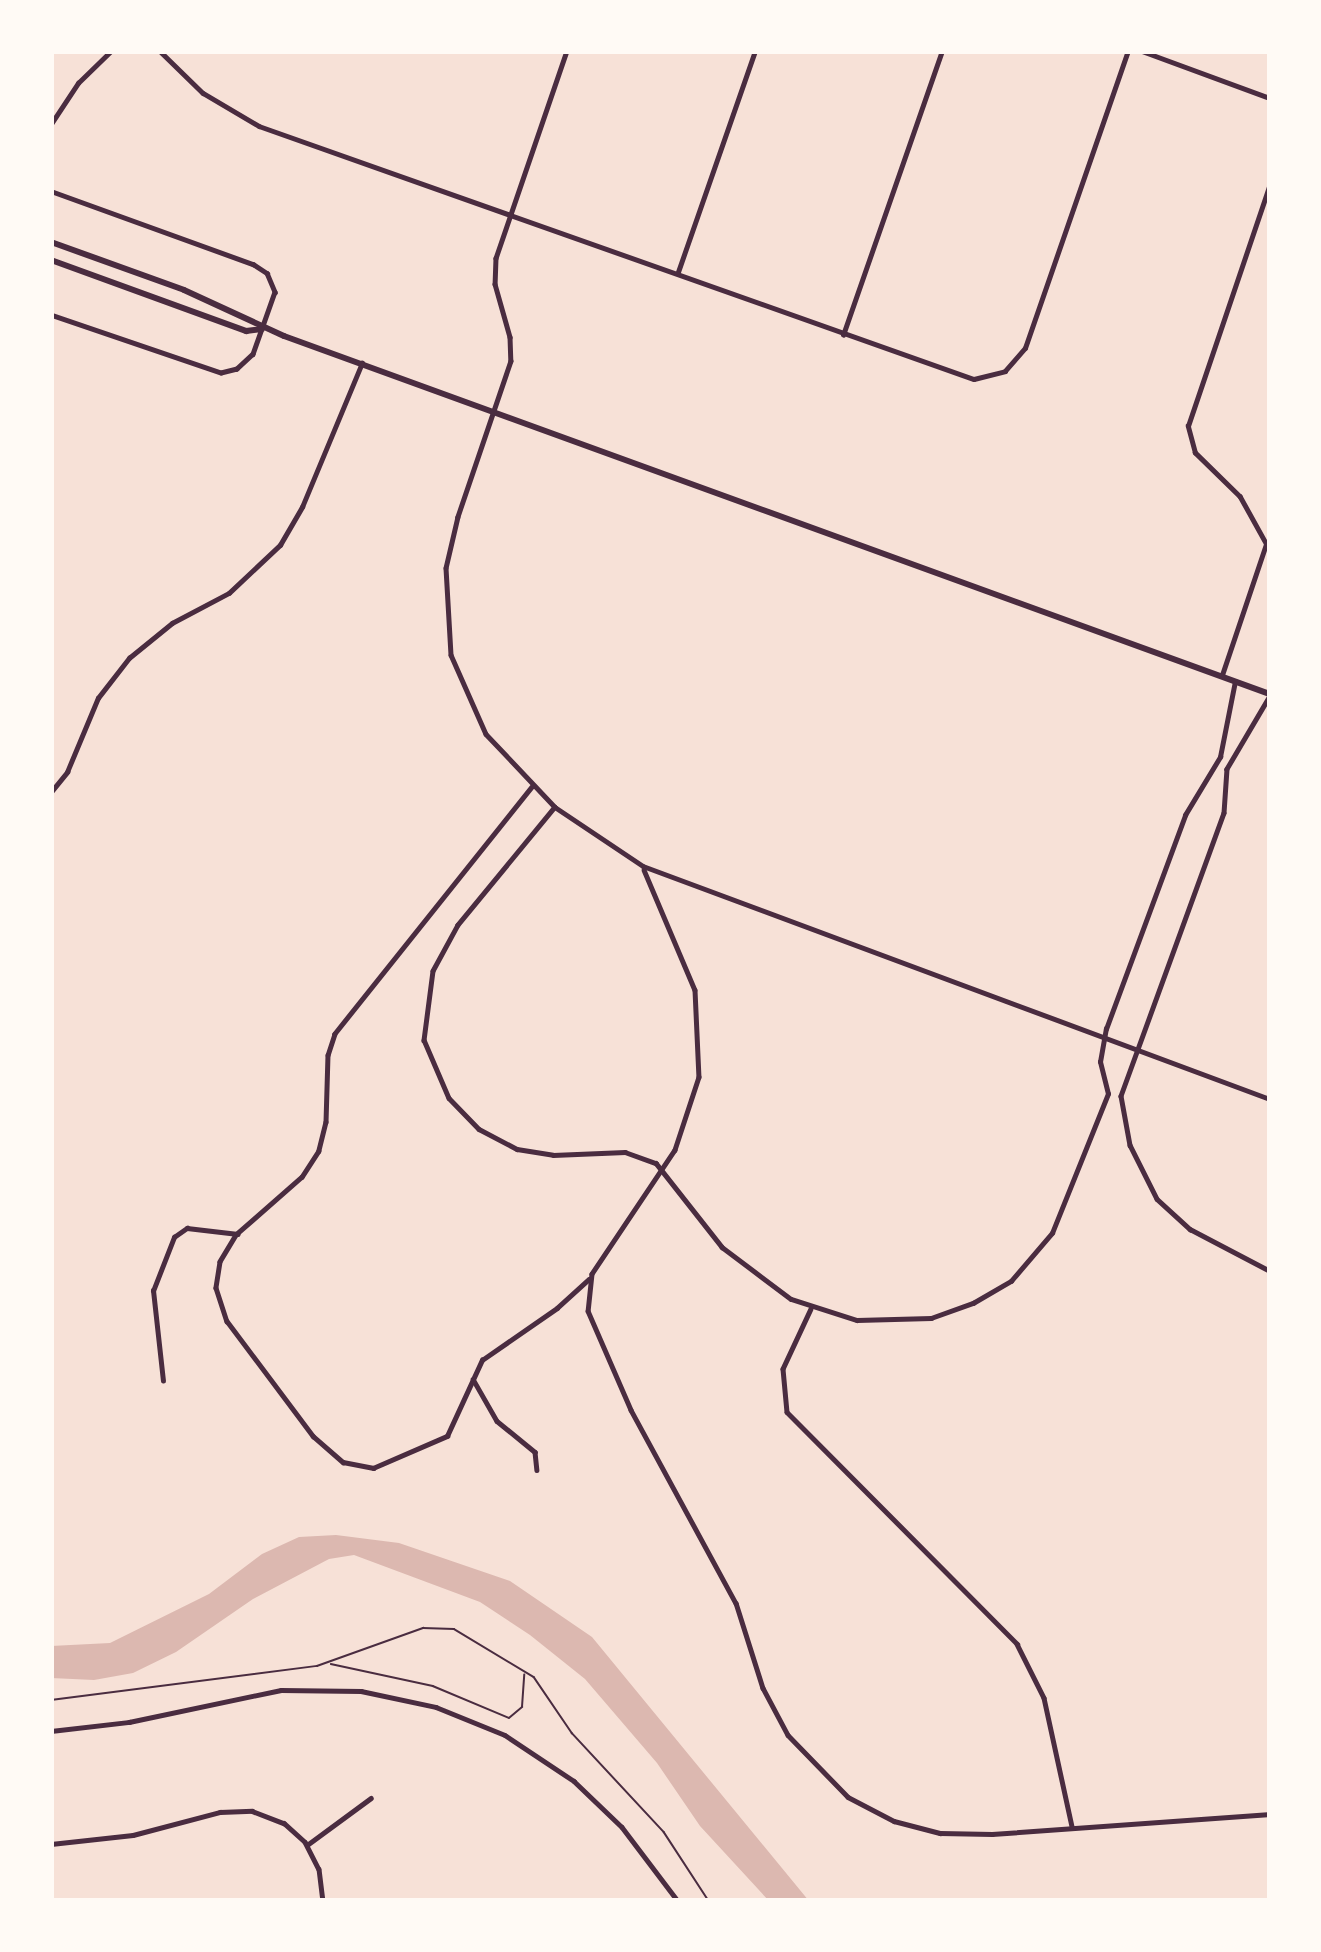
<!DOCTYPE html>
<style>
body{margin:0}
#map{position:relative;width:1321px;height:1952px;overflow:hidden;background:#f7e1d7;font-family:"IBM Plex Sans",sans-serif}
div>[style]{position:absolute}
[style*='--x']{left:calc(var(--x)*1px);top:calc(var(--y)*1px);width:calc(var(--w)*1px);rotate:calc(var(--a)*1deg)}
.water>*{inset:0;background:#dcb8b0}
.path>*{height:1.5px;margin:-0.75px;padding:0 0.75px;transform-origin:0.75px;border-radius:0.75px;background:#4a2c40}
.minor>*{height:4.5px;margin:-2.25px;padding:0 2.25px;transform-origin:2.25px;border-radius:2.25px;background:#4a2c40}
.primary>*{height:6px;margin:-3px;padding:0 3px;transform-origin:3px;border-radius:3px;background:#4a2c40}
span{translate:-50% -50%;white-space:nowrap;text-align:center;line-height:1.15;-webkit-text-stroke:9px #fffaf5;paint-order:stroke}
.frame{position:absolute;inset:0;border:54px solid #fffaf5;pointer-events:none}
</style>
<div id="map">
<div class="water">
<div style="clip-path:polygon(336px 1535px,399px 1543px,510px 1581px,592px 1637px,809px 1901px,769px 1901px,700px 1826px,657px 1763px,585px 1679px,530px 1635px,480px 1602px,354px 1555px,329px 1559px,253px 1599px,176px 1652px,133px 1673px,94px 1680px,51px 1678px,51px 1646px,110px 1643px,209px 1594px,262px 1554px,299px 1537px)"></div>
</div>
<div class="path">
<div style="--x:331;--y:1664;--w:104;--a:12.2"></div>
<div style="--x:433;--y:1686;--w:82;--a:22.8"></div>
<div style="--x:509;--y:1718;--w:17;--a:-40"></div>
<div style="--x:522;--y:1707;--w:32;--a:-86"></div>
<div style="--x:51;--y:1700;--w:268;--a:-7.3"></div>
<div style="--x:317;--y:1666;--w:113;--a:-19.7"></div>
<div style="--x:423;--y:1628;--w:31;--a:2"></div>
<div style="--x:454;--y:1629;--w:93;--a:31"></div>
<div style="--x:534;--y:1677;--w:68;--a:55.8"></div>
<div style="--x:572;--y:1733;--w:135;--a:47.1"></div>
<div style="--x:664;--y:1832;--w:82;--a:56.9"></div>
</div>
<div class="minor">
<div style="--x:160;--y:51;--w:60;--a:44.3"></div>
<div style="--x:203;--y:93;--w:65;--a:30.5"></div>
<div style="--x:259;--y:126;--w:758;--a:19.49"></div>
<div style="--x:974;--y:379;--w:32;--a:-14"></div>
<div style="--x:1005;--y:371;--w:30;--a:-49"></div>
<div style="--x:1025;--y:348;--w:314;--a:-70.9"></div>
<div style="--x:567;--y:51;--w:219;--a:108.9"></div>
<div style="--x:496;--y:258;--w:26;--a:92"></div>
<div style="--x:495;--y:284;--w:55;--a:74.2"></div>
<div style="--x:510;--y:337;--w:24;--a:88"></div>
<div style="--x:511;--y:361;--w:165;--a:108.8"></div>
<div style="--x:458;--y:517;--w:52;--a:103.2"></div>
<div style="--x:446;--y:568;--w:87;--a:86.7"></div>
<div style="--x:451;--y:655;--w:86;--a:66.1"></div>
<div style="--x:486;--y:734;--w:100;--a:46.6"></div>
<div style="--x:555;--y:807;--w:106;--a:33.8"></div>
<div style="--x:643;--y:866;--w:669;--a:20.39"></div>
<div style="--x:1142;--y:51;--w:136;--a:20.2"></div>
<div style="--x:51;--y:124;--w:49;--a:-56.6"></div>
<div style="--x:78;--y:83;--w:46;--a:-44.1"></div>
<div style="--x:51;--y:191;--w:215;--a:19.9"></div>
<div style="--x:253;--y:264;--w:17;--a:33"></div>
<div style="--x:267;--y:273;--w:21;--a:67"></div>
<div style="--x:275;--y:292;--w:66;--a:109.5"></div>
<div style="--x:253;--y:354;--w:22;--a:137"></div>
<div style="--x:237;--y:369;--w:16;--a:166"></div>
<div style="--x:221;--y:373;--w:180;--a:-161.2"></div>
<div style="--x:678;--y:272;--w:234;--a:-70.8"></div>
<div style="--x:843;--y:335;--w:301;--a:-70.8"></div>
<div style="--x:1266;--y:544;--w:54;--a:-119"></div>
<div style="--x:1240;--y:497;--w:63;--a:-135.6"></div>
<div style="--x:1195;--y:453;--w:28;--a:-105"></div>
<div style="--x:1188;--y:426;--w:256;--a:-71.3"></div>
<div style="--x:1222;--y:675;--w:138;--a:-71.4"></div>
<div style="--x:1270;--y:696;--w:85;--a:120.5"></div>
<div style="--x:1227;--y:769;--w:44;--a:93.9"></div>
<div style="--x:1224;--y:813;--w:301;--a:110"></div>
<div style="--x:1121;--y:1096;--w:50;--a:79.6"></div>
<div style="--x:1130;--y:1145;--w:60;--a:63.4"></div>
<div style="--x:1157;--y:1199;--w:45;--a:42.3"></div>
<div style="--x:1190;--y:1229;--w:90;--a:27.7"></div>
<div style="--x:532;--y:787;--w:316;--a:128.6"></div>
<div style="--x:335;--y:1034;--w:22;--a:108"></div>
<div style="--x:328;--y:1055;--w:67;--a:91.7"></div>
<div style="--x:326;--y:1122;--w:30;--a:104"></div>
<div style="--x:319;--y:1151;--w:31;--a:123"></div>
<div style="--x:302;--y:1177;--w:88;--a:138.7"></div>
<div style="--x:236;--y:1235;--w:31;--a:121"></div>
<div style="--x:220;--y:1262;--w:26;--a:99"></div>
<div style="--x:216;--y:1288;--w:35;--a:72"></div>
<div style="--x:227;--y:1321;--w:144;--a:53.2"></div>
<div style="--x:313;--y:1436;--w:40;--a:41"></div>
<div style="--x:343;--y:1462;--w:31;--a:11"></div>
<div style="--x:373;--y:1468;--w:81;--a:-23.4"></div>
<div style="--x:447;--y:1436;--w:84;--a:-65.3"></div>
<div style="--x:482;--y:1360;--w:91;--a:-34.7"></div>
<div style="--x:557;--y:1308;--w:43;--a:-42.2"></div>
<div style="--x:51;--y:792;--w:26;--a:-51"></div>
<div style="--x:67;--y:772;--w:80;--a:-67.3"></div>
<div style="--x:98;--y:698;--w:51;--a:-52.2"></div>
<div style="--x:129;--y:658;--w:55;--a:-39.1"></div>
<div style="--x:172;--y:623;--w:64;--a:-27.8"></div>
<div style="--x:229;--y:593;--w:70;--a:-43.3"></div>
<div style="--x:280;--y:545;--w:44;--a:-59.9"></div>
<div style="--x:302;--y:507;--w:156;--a:-67.4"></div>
<div style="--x:555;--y:807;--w:153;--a:129.4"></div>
<div style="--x:458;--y:925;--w:52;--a:118.5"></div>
<div style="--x:433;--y:971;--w:70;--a:97.4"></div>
<div style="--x:424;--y:1040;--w:63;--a:66.7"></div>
<div style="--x:449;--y:1098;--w:43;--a:45.9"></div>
<div style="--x:479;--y:1129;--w:43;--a:27.8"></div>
<div style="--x:517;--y:1149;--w:36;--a:9"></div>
<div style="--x:553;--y:1155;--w:72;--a:-2.4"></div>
<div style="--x:625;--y:1152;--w:33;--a:20"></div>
<div style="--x:656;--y:1163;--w:107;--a:51.8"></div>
<div style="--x:722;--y:1247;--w:86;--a:37"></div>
<div style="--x:791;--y:1299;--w:69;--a:17.7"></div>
<div style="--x:857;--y:1320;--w:74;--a:-1.5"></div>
<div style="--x:931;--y:1318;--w:45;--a:-19.7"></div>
<div style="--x:973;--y:1303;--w:44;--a:-30.1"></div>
<div style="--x:1011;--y:1281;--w:63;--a:-49.5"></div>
<div style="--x:1052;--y:1233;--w:150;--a:-68.1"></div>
<div style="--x:1108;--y:1094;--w:33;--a:-104"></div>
<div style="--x:1100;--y:1062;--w:34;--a:-80"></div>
<div style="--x:1106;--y:1029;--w:228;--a:-69.7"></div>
<div style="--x:1185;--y:815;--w:68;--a:-58.9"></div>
<div style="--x:1220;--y:757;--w:77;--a:-78.8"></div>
<div style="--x:644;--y:870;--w:130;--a:67"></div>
<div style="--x:695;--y:990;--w:87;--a:87.4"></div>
<div style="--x:699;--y:1077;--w:77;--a:108.2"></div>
<div style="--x:675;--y:1150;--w:149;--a:123.8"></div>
<div style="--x:592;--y:1274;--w:37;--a:96"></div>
<div style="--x:588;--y:1311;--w:108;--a:66.5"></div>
<div style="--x:631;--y:1410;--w:220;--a:61.5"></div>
<div style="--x:736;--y:1603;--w:89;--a:72.4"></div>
<div style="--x:763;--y:1688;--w:53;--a:62"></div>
<div style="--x:788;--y:1735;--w:86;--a:45.9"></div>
<div style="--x:848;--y:1797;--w:52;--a:27.6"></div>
<div style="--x:894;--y:1821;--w:48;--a:14.6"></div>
<div style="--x:940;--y:1833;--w:52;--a:1.1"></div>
<div style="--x:992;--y:1834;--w:279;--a:-4.1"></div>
<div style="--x:811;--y:1309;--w:66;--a:115"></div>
<div style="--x:783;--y:1369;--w:43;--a:84.7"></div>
<div style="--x:787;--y:1412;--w:327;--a:45.2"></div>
<div style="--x:1017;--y:1644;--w:60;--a:63.4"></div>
<div style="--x:1044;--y:1698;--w:131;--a:77.7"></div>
<div style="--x:473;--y:1379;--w:48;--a:60.3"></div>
<div style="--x:497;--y:1421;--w:49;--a:39.2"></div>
<div style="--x:535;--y:1452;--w:18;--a:84"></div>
<div style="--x:163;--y:1381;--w:91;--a:-96.3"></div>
<div style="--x:153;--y:1291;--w:58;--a:-68.7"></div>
<div style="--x:174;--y:1237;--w:16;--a:-35"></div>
<div style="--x:187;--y:1228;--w:51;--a:6.7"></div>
<div style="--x:51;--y:1731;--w:79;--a:-6.6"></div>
<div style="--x:129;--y:1722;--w:155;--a:-11.9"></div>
<div style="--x:281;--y:1690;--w:80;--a:0.7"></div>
<div style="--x:361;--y:1691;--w:77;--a:12"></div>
<div style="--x:436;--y:1707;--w:74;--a:22.1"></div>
<div style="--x:505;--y:1735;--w:83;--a:33.7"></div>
<div style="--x:574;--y:1781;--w:66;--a:43.8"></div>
<div style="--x:622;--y:1827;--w:93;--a:52.9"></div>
<div style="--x:51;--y:1844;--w:82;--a:-6.3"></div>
<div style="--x:133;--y:1835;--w:90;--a:-14.8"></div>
<div style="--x:220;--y:1812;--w:32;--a:-2"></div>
<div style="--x:252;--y:1811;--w:34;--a:21"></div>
<div style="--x:284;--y:1823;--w:28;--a:42"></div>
<div style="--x:305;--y:1842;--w:30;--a:63"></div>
<div style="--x:319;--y:1869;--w:32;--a:83"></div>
<div style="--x:307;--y:1845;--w:79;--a:-36.3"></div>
</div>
<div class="primary">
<div style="--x:51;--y:242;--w:141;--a:19.8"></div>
<div style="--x:184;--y:290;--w:110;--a:24.7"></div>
<div style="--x:284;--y:336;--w:1049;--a:19.96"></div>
<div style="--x:51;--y:260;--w:208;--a:20"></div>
<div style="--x:246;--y:331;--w:16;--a:-7"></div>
</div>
<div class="frame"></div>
</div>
